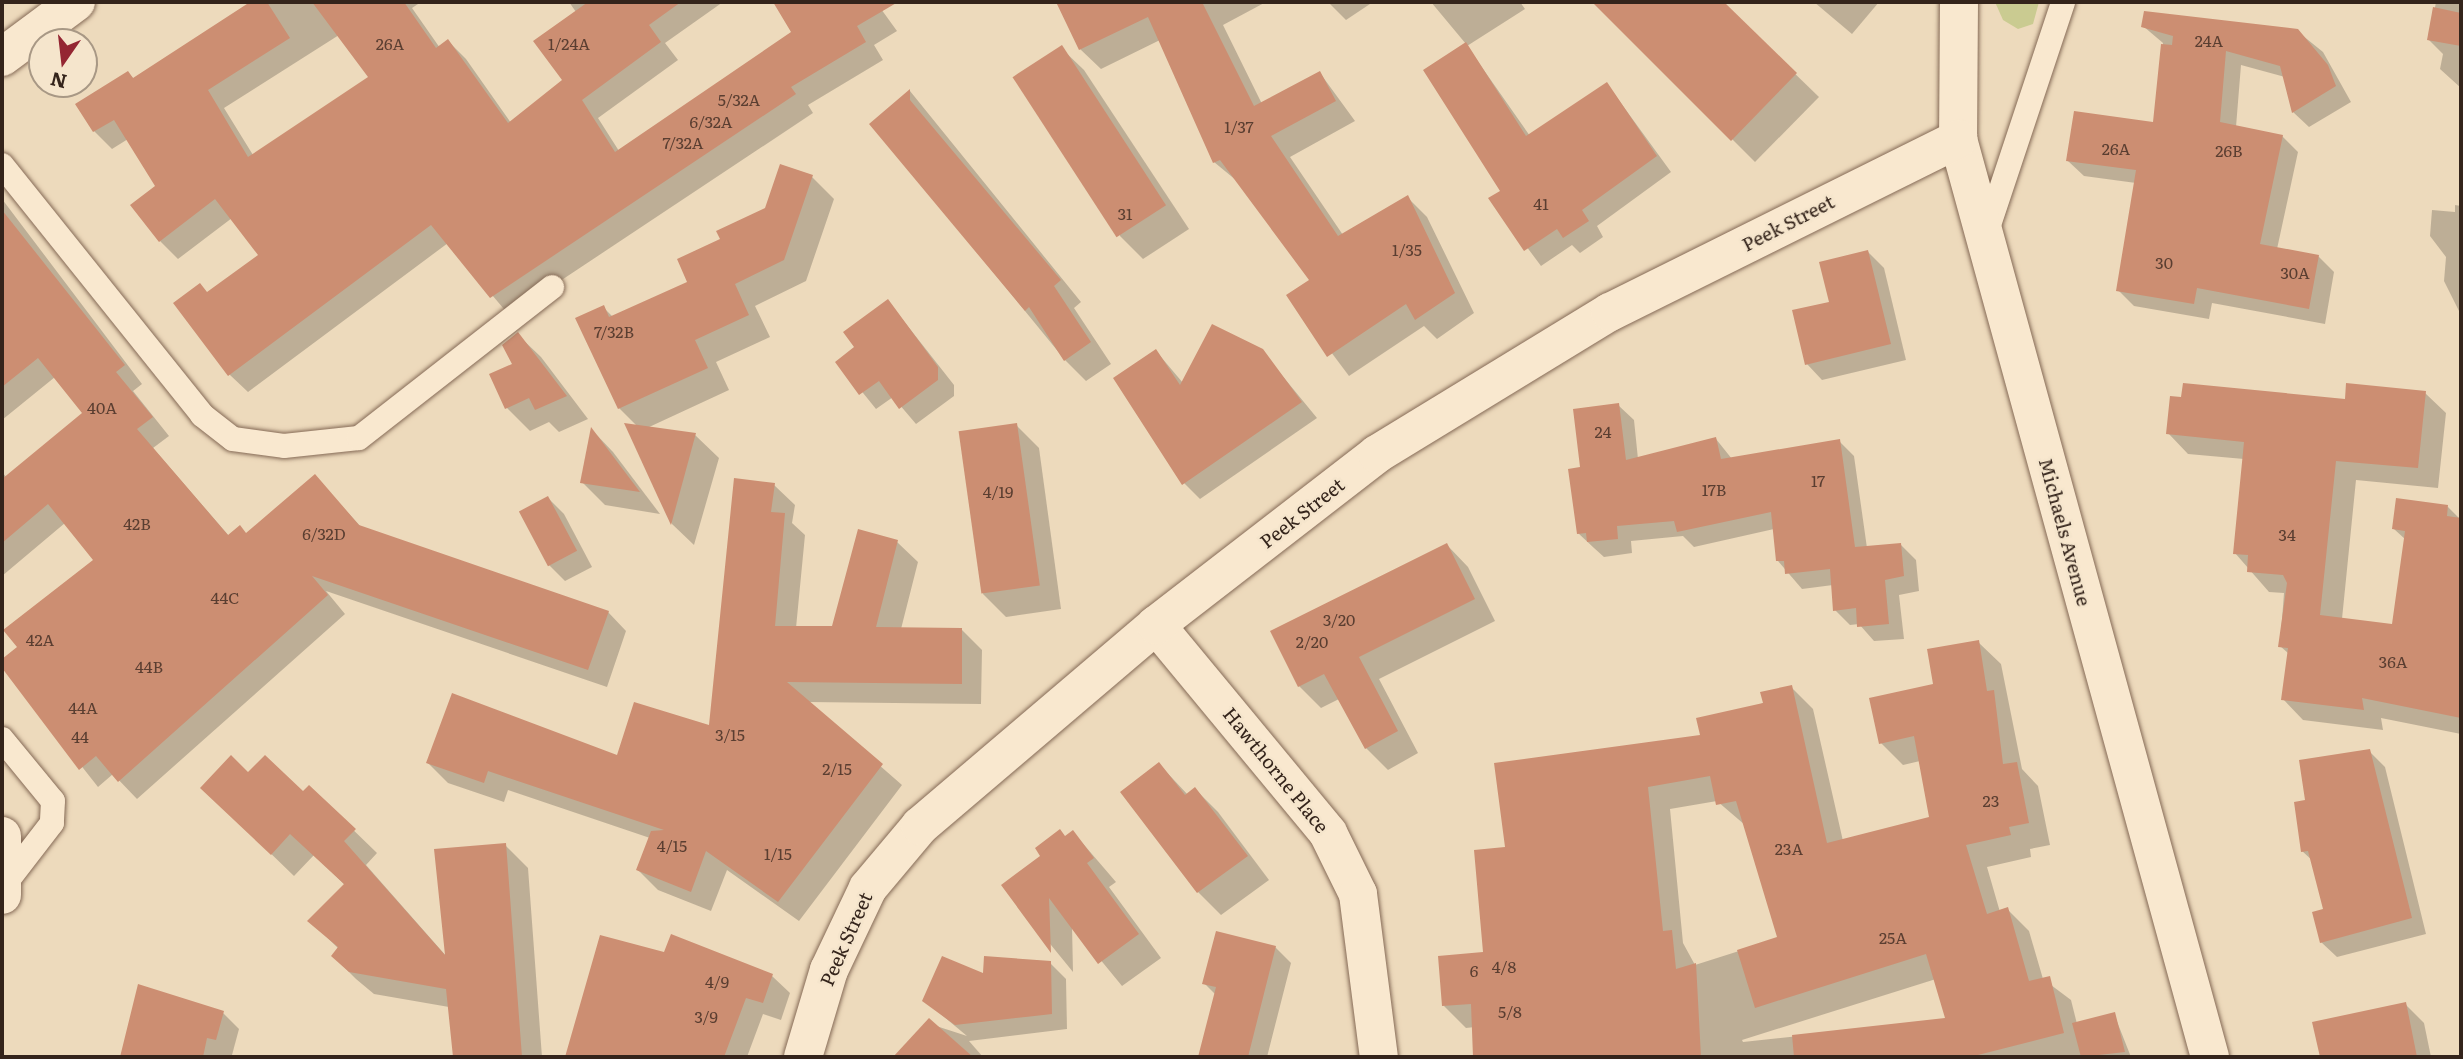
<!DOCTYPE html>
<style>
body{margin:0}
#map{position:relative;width:2463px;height:1059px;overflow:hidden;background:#eddabc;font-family:Literata,serif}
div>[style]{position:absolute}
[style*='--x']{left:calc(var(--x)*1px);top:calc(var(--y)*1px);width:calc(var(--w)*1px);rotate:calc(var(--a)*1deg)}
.green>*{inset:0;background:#cacb91}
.shadow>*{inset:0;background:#0003}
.building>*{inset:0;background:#cc8e72;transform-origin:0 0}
.roads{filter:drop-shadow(0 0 2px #856a56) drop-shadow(0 0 2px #856a56)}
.service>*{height:24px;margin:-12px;padding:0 12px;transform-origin:12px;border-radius:12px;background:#f9e8cf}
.minor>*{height:38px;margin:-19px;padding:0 19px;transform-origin:19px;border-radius:19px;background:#f9e8cf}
span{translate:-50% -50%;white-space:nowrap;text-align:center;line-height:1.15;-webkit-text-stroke:5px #f5e5cc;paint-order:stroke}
.number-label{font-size:16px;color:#5a3e31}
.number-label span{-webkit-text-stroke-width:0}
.street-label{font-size:19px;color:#34241b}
.frame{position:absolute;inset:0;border:4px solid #34241b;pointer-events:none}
.north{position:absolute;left:28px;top:28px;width:70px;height:70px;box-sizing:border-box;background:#f5e5cc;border:2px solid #a89885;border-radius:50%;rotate:194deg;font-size:19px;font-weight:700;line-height:28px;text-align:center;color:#34241b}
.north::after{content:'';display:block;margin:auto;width:24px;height:32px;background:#942632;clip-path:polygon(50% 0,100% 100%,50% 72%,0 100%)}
</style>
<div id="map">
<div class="green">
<div style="clip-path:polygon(1995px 2px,2039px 2px,2033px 24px,2018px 29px,2003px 20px)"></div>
</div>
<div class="shadow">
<div style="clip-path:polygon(evenodd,255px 2px,421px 2px,412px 8px,440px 48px,448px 41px,466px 59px,511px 123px,564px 81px,576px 12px,569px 2px,723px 2px,665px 43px,678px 60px,598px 118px,619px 151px,793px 32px,775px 2px,876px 2px,897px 31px,874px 45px,883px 60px,808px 105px,813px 113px,509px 315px,448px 243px,248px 392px,230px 375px,208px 294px,260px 256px,232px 218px,178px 259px,160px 241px,158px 186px,128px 139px,112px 149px,94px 131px,128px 73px,134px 79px,255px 2px,339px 35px,371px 78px,253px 155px,224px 108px,339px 35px)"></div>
<div style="clip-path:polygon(1075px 2px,1266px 2px,1223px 25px,1262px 104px,1320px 73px,1355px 121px,1290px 157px,1343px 235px,1407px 197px,1427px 217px,1474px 313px,1437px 339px,1424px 326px,1349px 376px,1289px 296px,1312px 280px,1237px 181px,1214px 162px,1160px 40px,1101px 69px,1080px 49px,1061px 8px)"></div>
<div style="clip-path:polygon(1328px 2px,1373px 2px,1346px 20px)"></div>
<div style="clip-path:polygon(1431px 2px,1520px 2px,1525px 9px,1467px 46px,1530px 136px,1607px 84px,1671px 172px,1597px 226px,1603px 237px,1580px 253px,1572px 245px,1541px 266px,1491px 199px,1502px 191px,1466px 44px)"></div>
<div style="clip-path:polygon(1614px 2px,1721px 2px,1819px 97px,1755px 162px,1605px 12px)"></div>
<div style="clip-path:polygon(1814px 2px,1879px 2px,1852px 34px)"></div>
<div style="clip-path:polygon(2436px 2px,2461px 2px,2461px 88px,2440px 69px,2443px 54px,2429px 40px)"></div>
<div style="clip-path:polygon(2143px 26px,2297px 31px,2323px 52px,2351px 102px,2309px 127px,2293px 112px,2285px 77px,2241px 65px,2236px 127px,2282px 136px,2298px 152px,2277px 249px,2318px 256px,2334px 272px,2325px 324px,2212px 303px,2209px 319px,2134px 306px,2118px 290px,2136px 183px,2084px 176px,2068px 161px,2155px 123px,2163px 43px)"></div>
<div style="clip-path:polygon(1061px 48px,1084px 70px,1189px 229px,1143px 259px,1120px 236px)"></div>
<div style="clip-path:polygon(910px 91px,1081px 302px,1074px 308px,1111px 364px,1086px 381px,1065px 360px,872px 124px)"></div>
<div style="clip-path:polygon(812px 177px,834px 199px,806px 281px,755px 306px,770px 337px,716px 362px,729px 390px,647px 428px,695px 435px,719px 458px,694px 545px,672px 524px,627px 425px,637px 426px,619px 408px,603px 307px,613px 317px,689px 283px,722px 240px)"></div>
<div style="clip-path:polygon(2px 199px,142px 384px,133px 391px,169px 436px,153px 448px,229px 536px,247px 534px,315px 477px,362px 528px,608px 612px,626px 631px,607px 687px,326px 591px,345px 614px,137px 799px,113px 774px,98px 787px,2px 665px,96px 561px,65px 523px,2px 576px,2px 472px,7px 478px,84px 414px,55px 377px,2px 420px)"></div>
<div style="clip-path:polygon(2455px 205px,2461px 206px,2461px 315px,2444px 281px,2446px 257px,2430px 236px,2432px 210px,2455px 212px)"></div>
<div style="clip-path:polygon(1868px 252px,1884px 268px,1906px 360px,1822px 380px,1807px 364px,1831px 303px)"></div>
<div style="clip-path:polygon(888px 301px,954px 385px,954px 396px,916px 424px,893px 397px,876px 409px,838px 362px,856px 348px)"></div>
<div style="clip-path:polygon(518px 335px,541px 357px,588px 419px,559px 432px,549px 422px,530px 431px,507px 408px,491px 375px,514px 364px)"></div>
<div style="clip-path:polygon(1156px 351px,1183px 383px,1262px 351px,1317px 418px,1200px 499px,1184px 483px)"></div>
<div style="clip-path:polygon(2425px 393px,2446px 413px,2438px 488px,2356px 480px,2342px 619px,2393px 626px,2406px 540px,2394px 529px,2448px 507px,2461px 520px,2461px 734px,2381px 718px,2383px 730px,2303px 720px,2283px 699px,2289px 654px,2280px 646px,2284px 593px,2269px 592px,2235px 553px,2244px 459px,2188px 454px,2168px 433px)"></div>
<div style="clip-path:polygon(1618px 405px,1634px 420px,1638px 459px,1716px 439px,1732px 459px,1839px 441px,1854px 456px,1867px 548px,1901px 545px,1916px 560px,1919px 591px,1899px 595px,1904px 639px,1874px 641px,1859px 624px,1850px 625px,1835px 610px,1833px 585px,1802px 589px,1778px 561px,1774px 529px,1694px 547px,1683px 536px,1631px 541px,1632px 553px,1604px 557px,1594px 548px,1578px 533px,1582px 469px)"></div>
<div style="clip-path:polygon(1016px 425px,1039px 448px,1061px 609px,1006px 617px,983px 594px)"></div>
<div style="clip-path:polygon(592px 430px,613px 452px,660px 514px,605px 505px,582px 482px)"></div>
<div style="clip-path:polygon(774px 485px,795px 505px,792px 523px,805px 535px,796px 628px,833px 628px,897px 542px,918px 562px,901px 629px,962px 630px,982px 650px,981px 704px,807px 702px,902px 785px,799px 921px,727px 870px,711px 911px,658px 890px,638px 870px,650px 838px,508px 790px,504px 802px,448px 783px,428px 763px,618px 758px,710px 728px)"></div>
<div style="clip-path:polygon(548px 498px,564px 514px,592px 567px,565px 581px,549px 565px)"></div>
<div style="clip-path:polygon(1447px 545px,1468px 567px,1495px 621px,1379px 679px,1418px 753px,1388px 770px,1366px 748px,1339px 699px,1321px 708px,1299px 686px)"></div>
<div style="clip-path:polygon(evenodd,1978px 642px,2001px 664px,2022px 769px,2038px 786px,2050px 845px,2030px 849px,2031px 857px,1987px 867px,2000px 912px,2007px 909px,2029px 931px,2043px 979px,2071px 1000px,2077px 1024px,2114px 1014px,2131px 1057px,1477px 1057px,1475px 1027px,1466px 1028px,1444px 1006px,1485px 954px,1507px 848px,1791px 687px,1813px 709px,1843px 841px,1931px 818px,1920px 761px,1903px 765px,1881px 743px,1978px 642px,1717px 801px,1745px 825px,1780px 938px,1695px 965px,1683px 943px,1670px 809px,1717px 801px,1978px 642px,1936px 979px,1948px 1020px,1743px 1042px,1742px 1040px,1936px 979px)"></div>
<div style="clip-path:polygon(2369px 751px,2385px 767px,2426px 934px,2337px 957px,2321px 942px,2325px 910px,2313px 861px,2302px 851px,2307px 802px)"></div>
<div style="clip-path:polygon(1159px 764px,1188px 795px,1195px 789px,1218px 812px,1269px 880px,1221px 915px,1198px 892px)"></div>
<div style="clip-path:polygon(248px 774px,303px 793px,309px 787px,377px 853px,366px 865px,447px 957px,505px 845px,528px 868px,542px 1057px,454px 1057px,449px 1007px,374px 994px,356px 979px,333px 956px,339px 949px,310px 921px,345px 885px,314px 855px,294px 876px,226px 810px)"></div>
<div style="clip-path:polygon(1073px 832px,1116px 882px,1109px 887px,1161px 958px,1122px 986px,1072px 925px,1073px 972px,1003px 886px)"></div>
<div style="clip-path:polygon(672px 936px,772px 976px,790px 993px,781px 1020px,763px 1014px,747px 1057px,567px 1057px,601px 937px,665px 955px)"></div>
<div style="clip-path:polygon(1275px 947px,1291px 963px,1267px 1057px,1200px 1057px,1216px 995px,1204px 983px)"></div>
<div style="clip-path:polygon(1050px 963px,1066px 979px,1067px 1029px,969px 1041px,983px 1057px,906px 1057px,901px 1052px,927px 1023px,967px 1036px,925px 1001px,984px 975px)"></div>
<div style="clip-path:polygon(139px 986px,223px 1013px,239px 1029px,232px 1055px,121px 1057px)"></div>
<div style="clip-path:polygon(2405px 1004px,2424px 1023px,2431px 1057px,2322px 1057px,2314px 1023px)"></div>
</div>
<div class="building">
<div style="clip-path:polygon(250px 2px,267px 2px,290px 38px,208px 90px,248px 157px,368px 77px,312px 2px,404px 2px,436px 48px,448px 39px,508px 123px,562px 80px,533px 41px,588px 2px,681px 2px,649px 25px,661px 42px,582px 100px,615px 152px,791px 32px,773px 2px,898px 2px,857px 26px,866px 42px,791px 87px,796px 94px,490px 298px,431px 225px,228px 376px,173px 303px,200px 283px,207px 292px,258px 255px,215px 199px,159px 242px,130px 205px,155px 186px,114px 120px,93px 132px,75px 104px,128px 71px,133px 78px)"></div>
<div style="clip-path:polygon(1056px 2px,1202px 2px,1254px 106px,1320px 71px,1336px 101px,1271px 136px,1338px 236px,1408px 195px,1455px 293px,1415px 320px,1406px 304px,1327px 357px,1286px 295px,1309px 280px,1220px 160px,1213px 163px,1148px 17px,1079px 50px)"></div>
<div style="clip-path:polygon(1592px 2px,1724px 2px,1797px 73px,1731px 141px)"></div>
<div style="clip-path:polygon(2433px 7px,2461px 13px,2461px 46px,2427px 40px)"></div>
<div style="clip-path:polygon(2144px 11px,2298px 29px,2328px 65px,2336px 86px,2292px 113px,2280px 66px,2226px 51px,2220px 122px,2283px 135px,2260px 244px,2319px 255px,2309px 309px,2197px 288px,2194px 304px,2116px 291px,2136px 170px,2066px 161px,2074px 111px,2153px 122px,2161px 44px,2172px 45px,2173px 36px,2141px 27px)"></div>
<div style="clip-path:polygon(1466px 42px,1526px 136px,1607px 82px,1657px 156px,1582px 210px,1589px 221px,1563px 238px,1557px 229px,1524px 251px,1488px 198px,1500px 191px,1423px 70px)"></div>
<div style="left:1062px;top:45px;width:191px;height:59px;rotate:57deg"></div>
<div style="clip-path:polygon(910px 89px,910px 100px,1061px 280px,1054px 286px,1091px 342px,1064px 361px,1029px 307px,1025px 311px,869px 124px)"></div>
<div style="clip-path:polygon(780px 164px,813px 175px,784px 260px,735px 284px,749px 315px,695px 340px,708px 368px,618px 409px,575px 318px,604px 305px,609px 317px,687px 282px,677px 259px,720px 239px,716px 231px,765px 208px)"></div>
<div style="clip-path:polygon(2px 210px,125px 365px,116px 372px,153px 417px,137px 429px,228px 535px,240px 525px,246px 533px,315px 474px,359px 525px,609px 611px,588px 670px,312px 576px,328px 595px,118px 782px,96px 756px,79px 770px,2px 668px,2px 659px,17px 647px,3px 630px,93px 560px,48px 504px,2px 543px,2px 479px,82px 413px,38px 358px,2px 387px)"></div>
<div style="clip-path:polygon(1868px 250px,1891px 344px,1805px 365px,1792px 310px,1829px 302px,1819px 262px)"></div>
<div style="clip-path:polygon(888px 299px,938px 367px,938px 380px,899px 409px,879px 381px,859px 395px,835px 362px,854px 347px,843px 332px)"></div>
<div style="clip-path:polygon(1212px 324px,1263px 349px,1302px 402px,1182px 485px,1113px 378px,1156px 349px,1180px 385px)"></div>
<div style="clip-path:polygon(518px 332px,544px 366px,567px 396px,535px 410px,529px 398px,505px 409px,489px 374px,512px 364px,502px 345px)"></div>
<div style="clip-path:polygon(2183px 383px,2345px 399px,2346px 383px,2426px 391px,2418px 468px,2336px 461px,2320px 615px,2392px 624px,2405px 531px,2392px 529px,2396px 498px,2448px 505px,2447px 516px,2461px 518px,2461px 718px,2362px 698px,2364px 710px,2281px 700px,2288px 648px,2278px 647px,2287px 583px,2283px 575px,2247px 572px,2248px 555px,2233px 554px,2244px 442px,2166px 434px,2170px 396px,2181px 397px)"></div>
<div style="clip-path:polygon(1619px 403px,1626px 460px,1716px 437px,1721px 459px,1840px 439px,1855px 547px,1901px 543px,1904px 576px,1885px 580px,1889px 624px,1857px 627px,1856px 608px,1833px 611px,1830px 569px,1785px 574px,1784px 561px,1776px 561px,1771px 512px,1677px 532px,1674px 521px,1617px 526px,1618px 539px,1587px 542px,1586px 533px,1577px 534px,1568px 469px,1580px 467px,1573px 409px)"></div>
<div style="clip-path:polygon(624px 423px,696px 433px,671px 525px,657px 495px)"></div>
<div style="left:1017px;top:423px;width:164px;height:59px;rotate:82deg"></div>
<div style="clip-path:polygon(591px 427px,640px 492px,580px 483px)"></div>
<div style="clip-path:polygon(734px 478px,775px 483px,771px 512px,785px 513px,775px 626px,832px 626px,858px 529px,898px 540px,876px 627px,962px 628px,962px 684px,787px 682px,883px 764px,778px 902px,706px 851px,691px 892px,636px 870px,651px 831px,664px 830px,488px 771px,484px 783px,426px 763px,452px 693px,617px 755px,634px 702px,709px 725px)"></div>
<div style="left:548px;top:496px;width:62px;height:33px;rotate:62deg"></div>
<div style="clip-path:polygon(1447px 543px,1475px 599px,1359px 657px,1398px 731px,1365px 749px,1324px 674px,1298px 687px,1270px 631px)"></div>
<div style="clip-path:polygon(1979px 640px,1987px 691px,1994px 690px,2003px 764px,2017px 762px,2029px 823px,2009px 827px,2011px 835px,1966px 845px,1987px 914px,2008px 907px,2029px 981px,2050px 976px,2064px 1033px,1970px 1057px,1794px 1057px,1792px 1035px,1945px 1018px,1926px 954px,1755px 1008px,1737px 950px,1777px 937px,1736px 801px,1716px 805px,1710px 776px,1648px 787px,1663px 931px,1672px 930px,1676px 969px,1696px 963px,1701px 1057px,1473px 1057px,1471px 1004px,1442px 1006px,1438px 956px,1483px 952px,1474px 850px,1505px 847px,1494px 763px,1700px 735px,1696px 718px,1763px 703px,1760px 692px,1792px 685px,1827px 843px,1929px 817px,1914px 736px,1879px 744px,1869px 698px,1933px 684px,1927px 649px)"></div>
<div style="clip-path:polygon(2370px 749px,2412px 918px,2320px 943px,2312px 912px,2323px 909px,2308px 851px,2301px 852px,2294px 802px,2305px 800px,2299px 760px)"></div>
<div style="clip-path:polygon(231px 755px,248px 772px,265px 755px,303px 791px,309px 785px,356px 829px,344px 841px,445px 955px,434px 849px,506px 843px,522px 1057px,453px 1057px,446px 989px,349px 972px,331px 956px,338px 947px,307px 921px,344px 884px,290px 834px,271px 855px,200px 788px)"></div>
<div style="clip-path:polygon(1159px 762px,1185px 795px,1195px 787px,1248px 856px,1197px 893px,1120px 792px)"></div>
<div style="clip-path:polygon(1060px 829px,1065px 836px,1073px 830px,1094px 858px,1087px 863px,1139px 934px,1098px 964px,1049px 898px,1051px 953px,1001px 885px,1040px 856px,1035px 848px)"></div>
<div style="clip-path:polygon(1216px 931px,1276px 946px,1248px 1057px,1198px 1057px,1216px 987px,1202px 984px)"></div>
<div style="clip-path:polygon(671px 934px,773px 974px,763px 1003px,746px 998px,724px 1057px,565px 1057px,600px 935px,664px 952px)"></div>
<div style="clip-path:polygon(942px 956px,983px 973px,984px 956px,1051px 961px,1052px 1014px,955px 1025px,922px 1001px)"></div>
<div style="clip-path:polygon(138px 984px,224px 1011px,216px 1040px,207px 1038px,203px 1057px,120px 1057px)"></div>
<div style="clip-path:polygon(2406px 1002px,2417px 1057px,2320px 1057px,2312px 1022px)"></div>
<div style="clip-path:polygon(2115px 1012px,2125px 1052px,2081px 1057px,2072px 1023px)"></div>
<div style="clip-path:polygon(929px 1018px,973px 1057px,893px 1057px)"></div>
</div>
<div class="roads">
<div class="service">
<div style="--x:2;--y:165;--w:320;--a:51.3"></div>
<div style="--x:202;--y:415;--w:39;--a:38"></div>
<div style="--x:233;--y:439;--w:51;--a:7.8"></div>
<div style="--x:284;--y:446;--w:75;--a:-6.1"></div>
<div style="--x:359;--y:438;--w:245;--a:-38"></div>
<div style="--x:1986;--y:234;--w:244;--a:-71.6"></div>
<div style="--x:2;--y:739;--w:80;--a:50.6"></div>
<div style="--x:53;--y:801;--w:22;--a:93"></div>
<div style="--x:52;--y:823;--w:77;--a:127.6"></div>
</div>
<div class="minor">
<div style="--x:1959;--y:2;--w:137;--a:90.4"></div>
<div style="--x:1958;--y:139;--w:952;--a:74.65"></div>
<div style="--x:2;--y:57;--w:92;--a:-36.6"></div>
<div style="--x:1156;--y:625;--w:270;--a:50.4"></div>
<div style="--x:1328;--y:833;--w:68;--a:63.8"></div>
<div style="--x:1358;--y:894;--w:164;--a:82.7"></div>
<div style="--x:2;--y:836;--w:59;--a:90"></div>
<div style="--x:803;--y:1057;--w:91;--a:-73.4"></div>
<div style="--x:829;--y:970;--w:91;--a:-64.6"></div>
<div style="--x:868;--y:888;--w:81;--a:-50"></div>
<div style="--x:920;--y:826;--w:310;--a:-40.4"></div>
<div style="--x:1156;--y:625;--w:279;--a:-37.7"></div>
<div style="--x:1377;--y:454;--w:273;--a:-31.4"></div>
<div style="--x:1610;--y:312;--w:389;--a:-26.4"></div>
</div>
</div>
<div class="number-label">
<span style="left:2209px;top:40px">24A</span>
<span style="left:390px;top:43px">26A</span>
<span style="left:569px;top:43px">1/24A</span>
<span style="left:739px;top:99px">5/32A</span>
<span style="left:711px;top:121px">6/32A</span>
<span style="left:1239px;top:126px">1/37</span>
<span style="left:683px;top:142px">7/32A</span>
<span style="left:2116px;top:148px">26A</span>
<span style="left:2229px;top:150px">26B</span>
<span style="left:1541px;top:203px">41</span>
<span style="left:1125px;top:213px">31</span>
<span style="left:1407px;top:249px">1/35</span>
<span style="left:2164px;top:262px">30</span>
<span style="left:2295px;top:272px">30A</span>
<span style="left:614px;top:331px">7/32B</span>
<span style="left:102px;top:407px">40A</span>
<span style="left:1603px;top:431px">24</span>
<span style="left:1818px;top:480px">17</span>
<span style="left:1714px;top:489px">17B</span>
<span style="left:998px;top:491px">4/19</span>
<span style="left:137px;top:523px">42B</span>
<span style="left:324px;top:533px">6/32D</span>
<span style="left:2287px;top:534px">34</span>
<span style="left:225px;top:597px">44C</span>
<span style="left:1339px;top:619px">3/20</span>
<span style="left:40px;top:639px">42A</span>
<span style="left:1312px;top:641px">2/20</span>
<span style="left:2393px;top:661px">36A</span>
<span style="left:149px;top:666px">44B</span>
<span style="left:83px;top:707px">44A</span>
<span style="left:730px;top:734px">3/15</span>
<span style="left:80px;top:736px">44</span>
<span style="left:837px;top:768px">2/15</span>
<span style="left:1991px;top:800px">23</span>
<span style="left:672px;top:845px">4/15</span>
<span style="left:1789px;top:848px">23A</span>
<span style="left:778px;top:853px">1/15</span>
<span style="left:1893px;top:937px">25A</span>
<span style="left:1504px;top:966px">4/8</span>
<span style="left:1474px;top:970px">6</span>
<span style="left:717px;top:981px">4/9</span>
<span style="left:1510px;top:1011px">5/8</span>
<span style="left:706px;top:1016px">3/9</span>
</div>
<div class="street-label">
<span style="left:1788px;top:223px;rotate:-27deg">Peek Street</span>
<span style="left:1302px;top:513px;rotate:-38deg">Peek Street</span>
<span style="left:2065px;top:532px;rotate:75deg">Michaels Avenue</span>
<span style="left:1276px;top:770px;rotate:51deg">Hawthorne Place</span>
<span style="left:846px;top:939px;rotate:-66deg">Peek Street</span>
</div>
<div class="frame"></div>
<div class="north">N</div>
</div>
